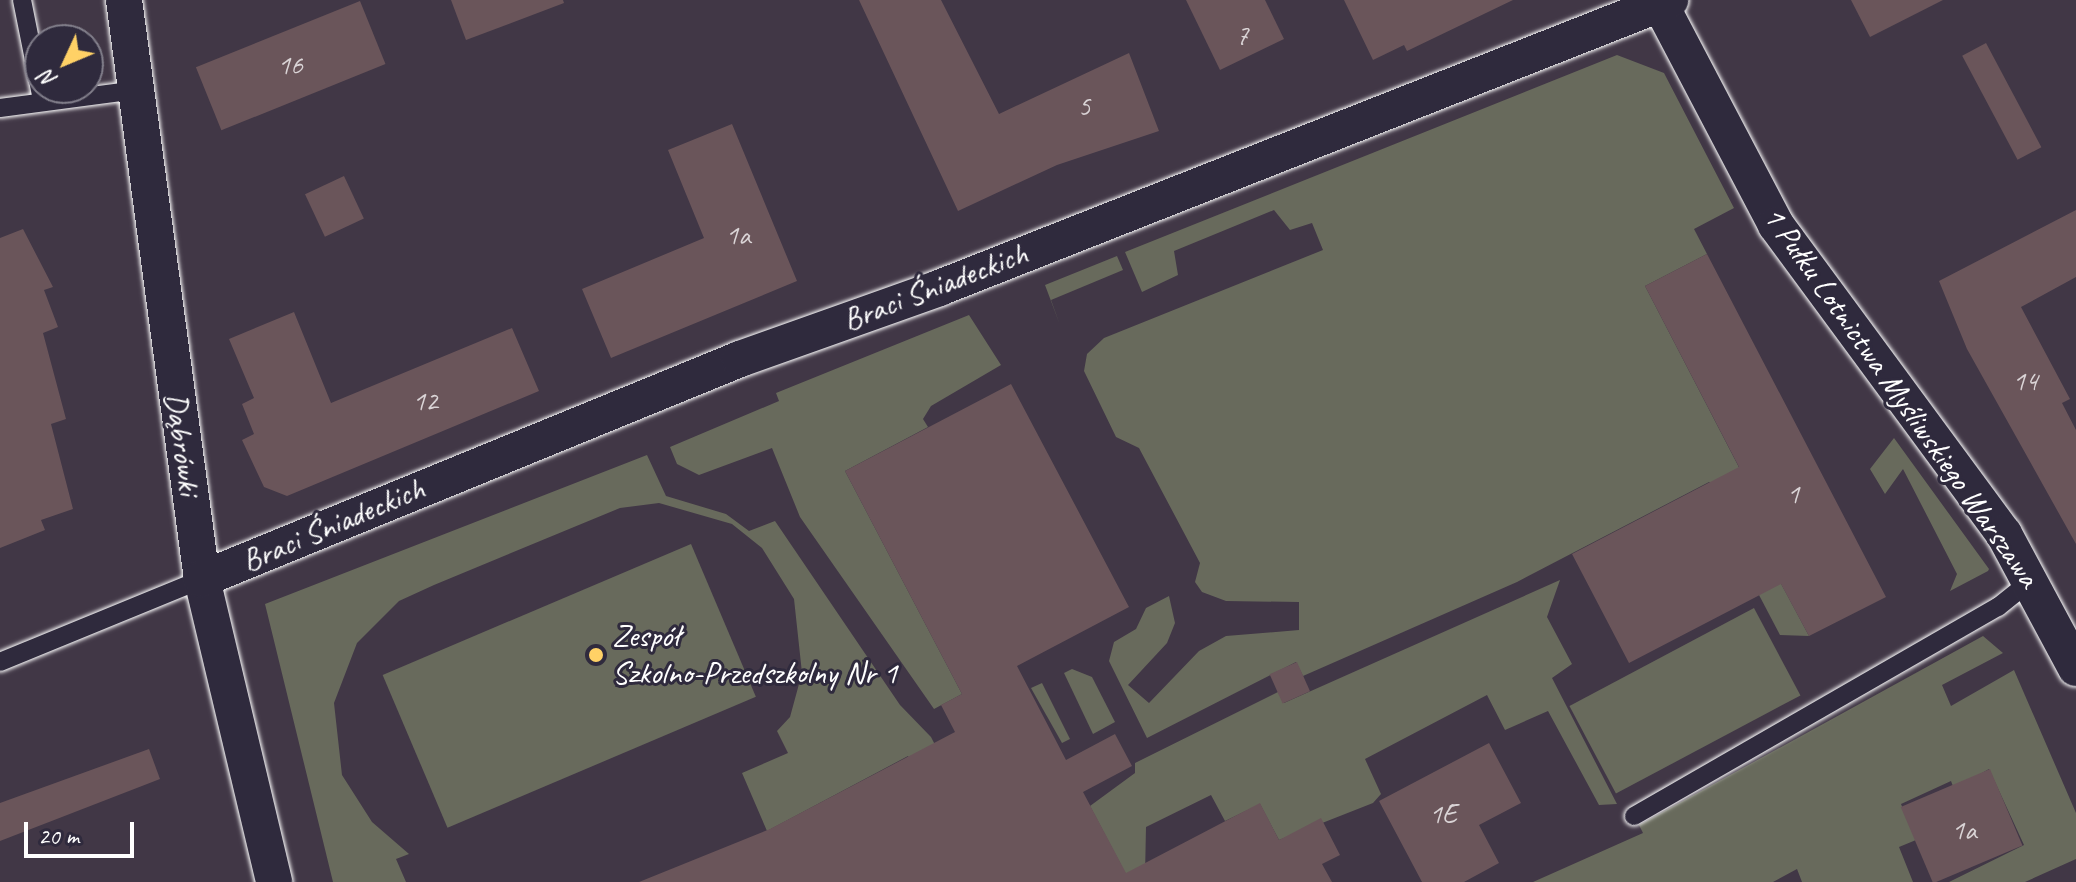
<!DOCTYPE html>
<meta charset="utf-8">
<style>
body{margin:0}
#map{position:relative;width:2076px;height:882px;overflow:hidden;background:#413746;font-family:Caveat,sans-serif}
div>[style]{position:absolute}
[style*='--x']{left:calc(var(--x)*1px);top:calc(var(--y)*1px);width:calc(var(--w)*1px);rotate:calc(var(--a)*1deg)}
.green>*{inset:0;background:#686a5c;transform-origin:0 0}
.building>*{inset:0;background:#6a555a;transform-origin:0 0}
.roads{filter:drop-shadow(0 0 2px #fff) drop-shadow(0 0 2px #fff)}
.service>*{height:18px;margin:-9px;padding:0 9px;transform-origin:9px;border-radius:9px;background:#2f2a3d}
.minor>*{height:36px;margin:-18px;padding:0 18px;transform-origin:18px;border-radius:18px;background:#2f2a3d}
.dots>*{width:22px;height:22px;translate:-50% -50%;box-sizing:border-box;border:4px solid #2f2a3d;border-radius:50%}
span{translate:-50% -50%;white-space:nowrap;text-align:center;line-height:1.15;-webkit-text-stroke:6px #2f2a3d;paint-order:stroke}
.number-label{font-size:28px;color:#dad4d6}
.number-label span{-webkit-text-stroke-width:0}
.street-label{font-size:32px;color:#fff}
.poi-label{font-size:32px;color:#fff}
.left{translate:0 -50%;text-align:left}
.north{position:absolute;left:24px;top:24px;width:80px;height:80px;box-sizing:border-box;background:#2f2a3d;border:2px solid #827f8b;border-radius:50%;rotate:226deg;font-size:22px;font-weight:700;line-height:32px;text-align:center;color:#fff}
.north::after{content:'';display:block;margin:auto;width:28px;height:36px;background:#ffd166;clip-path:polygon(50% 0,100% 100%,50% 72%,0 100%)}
.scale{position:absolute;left:24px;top:822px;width:110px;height:36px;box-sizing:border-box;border:4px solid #fff;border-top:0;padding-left:10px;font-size:24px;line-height:28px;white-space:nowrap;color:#fff;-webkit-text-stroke:6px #2f2a3d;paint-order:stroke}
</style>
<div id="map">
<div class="green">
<div style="clip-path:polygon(1617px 55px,1664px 73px,1734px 208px,1694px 229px,1707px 254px,1645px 286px,1759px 506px,1709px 482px,1517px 582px,1303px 676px,1296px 662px,1147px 738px,1109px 661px,1114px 642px,1136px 629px,1146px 608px,1169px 596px,1175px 623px,1167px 643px,1128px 685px,1149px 703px,1199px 651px,1226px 636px,1299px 630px,1299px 602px,1226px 601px,1202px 592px,1195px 582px,1200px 563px,1139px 448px,1116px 437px,1084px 371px,1087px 354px,1104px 338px,1323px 250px,1312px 223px,1290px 230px,1274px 210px,1174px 251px,1178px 275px,1142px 292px,1125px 252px)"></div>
<div style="clip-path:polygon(1117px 256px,1123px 270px,1051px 300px,1060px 325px,1045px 285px)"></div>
<div style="clip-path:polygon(969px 315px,1001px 365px,931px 406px,923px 419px,928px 427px,845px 471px,962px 694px,934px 709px,800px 517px,772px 448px,699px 475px,677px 464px,670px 447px,779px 401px,776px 393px)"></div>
<div style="clip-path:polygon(1894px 438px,1989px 569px,1988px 571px,1950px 591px,1957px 574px,1903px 469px,1885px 494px,1870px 469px)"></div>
<div style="clip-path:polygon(647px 455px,666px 496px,726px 514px,749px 531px,775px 521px,900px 705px,931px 737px,1005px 882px,974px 882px,908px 756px,767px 831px,742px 773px,788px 753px,777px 731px,790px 717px,802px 673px,794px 599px,762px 548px,732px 524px,659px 503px,620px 508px,434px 585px,399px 601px,357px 643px,334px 703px,342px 775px,372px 822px,409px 854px,396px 859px,406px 882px,333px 882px,265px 604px)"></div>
<div style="clip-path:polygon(1753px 531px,1809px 636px,1780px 635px,1759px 595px)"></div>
<div style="left:691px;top:544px;width:166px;height:335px;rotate:67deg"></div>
<div style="clip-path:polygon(1560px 580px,1547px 617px,1572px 664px,1552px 678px,1617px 804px,1599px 805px,1548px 711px,1505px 730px,1487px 695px,1365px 759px,1381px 794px,1373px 803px,1279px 840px,1260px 804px,1225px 821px,1211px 795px,1146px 827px,1145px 876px,1130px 882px,1090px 806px,1135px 773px,1135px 763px,1278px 692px,1284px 703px)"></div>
<div style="left:1754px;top:608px;width:99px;height:209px;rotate:62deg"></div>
<div style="clip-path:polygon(1983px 636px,2003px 653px,1942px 685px,1951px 706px,2014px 670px,2076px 813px,2076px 859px,2025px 882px,1949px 882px,2024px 845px,1989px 769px,1954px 789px,1951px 781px,1901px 804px,1916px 840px,1899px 847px,1913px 882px,1802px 882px,1797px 869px,1773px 882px,1533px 882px,1643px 833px,1639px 825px)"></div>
<div style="clip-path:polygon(1072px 669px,1092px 677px,1115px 722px,1093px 734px,1064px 673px)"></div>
<div style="clip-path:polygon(1042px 683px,1070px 739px,1062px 743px,1031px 688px)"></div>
</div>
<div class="building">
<div style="clip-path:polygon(451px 0,563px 0,564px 3px,466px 40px)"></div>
<div style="clip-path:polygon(859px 0,941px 0,999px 114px,1129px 53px,1159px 131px,1057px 165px,958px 211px)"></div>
<div style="clip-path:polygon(1186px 0,1265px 0,1284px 39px,1220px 70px)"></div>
<div style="clip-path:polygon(1344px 0,1513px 0,1407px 51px,1404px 45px,1373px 60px)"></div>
<div style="clip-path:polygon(1851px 0,1943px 0,1870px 37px)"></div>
<div style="left:360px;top:1px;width:68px;height:177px;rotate:68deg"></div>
<div style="left:1986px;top:43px;width:118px;height:27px;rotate:62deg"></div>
<div style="clip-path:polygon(732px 124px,797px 281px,611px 358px,582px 289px,704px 238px,668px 150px)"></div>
<div style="left:344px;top:176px;width:47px;height:43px;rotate:65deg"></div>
<div style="clip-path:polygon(2076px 210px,2076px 277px,2021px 307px,2070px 399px,2062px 403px,2076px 430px,2076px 544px,1967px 349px,1939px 281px)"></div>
<div style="clip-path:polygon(23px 229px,53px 287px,44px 290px,58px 327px,43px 333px,66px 419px,51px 424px,73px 509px,41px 520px,45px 530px,0 548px,0 238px)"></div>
<div style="clip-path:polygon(1707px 254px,1886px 597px,1809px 636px,1781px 584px,1629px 663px,1572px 554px,1739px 467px,1645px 286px)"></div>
<div style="clip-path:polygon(294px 312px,331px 403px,512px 328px,539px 391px,287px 496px,264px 487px,242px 440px,254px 434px,242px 404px,254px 398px,229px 339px)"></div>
<div style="clip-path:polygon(1011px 384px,1129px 607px,1017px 666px,1066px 760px,1115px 734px,1132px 766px,1083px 792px,1126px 873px,1260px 803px,1279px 840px,1321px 818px,1340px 855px,1322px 864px,1332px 882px,639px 882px,770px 829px,955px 732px,941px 705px,962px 694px,845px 471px)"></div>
<div style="left:1297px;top:662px;width:32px;height:30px;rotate:66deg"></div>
<div style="clip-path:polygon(1489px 743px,1521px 803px,1479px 825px,1499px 863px,1464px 882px,1422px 882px,1379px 801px)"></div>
<div style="clip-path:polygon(149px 749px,160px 779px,0 841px,0 803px)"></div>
<div style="left:1990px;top:769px;width:83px;height:97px;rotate:67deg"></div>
</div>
<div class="roads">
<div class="service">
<div style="--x:22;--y:0;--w:102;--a:78.7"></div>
<div style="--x:0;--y:108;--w:137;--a:-7.5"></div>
<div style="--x:0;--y:662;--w:218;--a:-22.3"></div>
<div style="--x:1634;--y:816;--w:420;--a:-29.9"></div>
<div style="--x:1998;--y:607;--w:45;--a:-38.7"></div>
</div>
<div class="minor">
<div style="--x:124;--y:0;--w:584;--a:82.33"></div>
<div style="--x:202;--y:579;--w:311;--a:76.6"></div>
<div style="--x:1658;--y:0;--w:254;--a:62.3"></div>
<div style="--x:1776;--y:225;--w:384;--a:53.6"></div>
<div style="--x:2004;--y:534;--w:152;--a:61.8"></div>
<div style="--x:202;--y:579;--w:581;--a:-22.24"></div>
<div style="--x:740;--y:359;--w:211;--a:-19.6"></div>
<div style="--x:939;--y:288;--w:786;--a:-21.5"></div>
</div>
</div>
<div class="dots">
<div style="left:596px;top:655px;background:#ffd166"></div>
</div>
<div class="number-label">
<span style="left:1242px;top:35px">7</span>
<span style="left:290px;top:65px">16</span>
<span style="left:1084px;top:106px">5</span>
<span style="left:738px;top:235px">1a</span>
<span style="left:2025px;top:381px">14</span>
<span style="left:425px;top:401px">12</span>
<span style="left:1793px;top:494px">1</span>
<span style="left:1443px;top:814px">1E</span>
<span style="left:1964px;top:830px">1a</span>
</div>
<div class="street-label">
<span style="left:935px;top:287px;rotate:-21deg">Braci Śniadeckich</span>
<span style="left:1901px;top:397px;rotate:55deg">1 Pułku Lotnictwa Myśliwskiego Warszawa</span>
<span style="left:182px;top:444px;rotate:82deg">Dąbrówki</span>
<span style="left:333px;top:525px;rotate:-23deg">Braci Śniadeckich</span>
</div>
<div class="poi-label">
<span class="left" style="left:612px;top:655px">Zespół<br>Szkolno-Przedszkolny Nr 1</span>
</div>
<div class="north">N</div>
<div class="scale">20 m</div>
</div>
